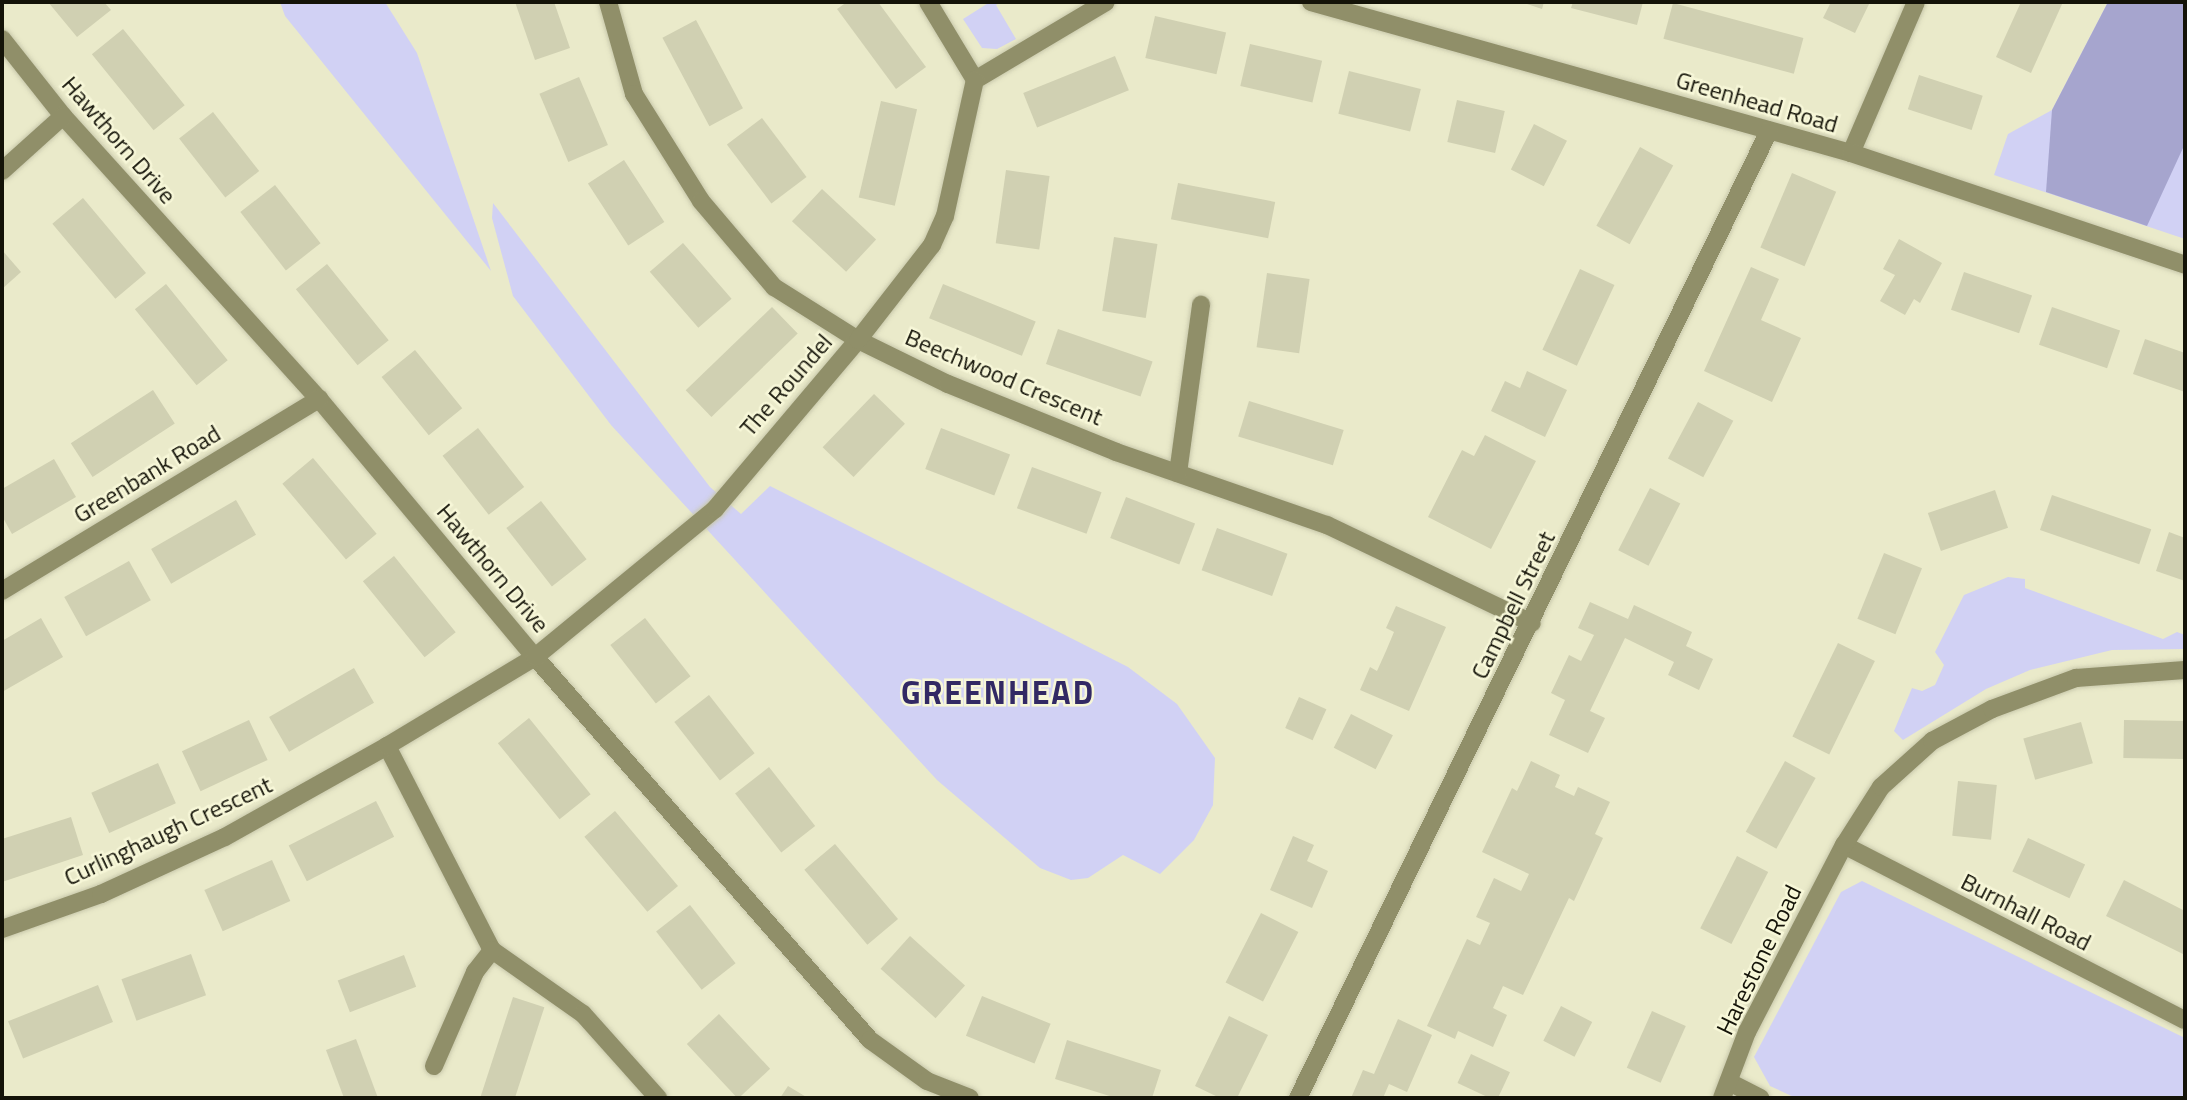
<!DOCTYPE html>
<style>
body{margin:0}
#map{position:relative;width:2187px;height:1100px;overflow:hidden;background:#eaeaca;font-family:"Titillium Web",sans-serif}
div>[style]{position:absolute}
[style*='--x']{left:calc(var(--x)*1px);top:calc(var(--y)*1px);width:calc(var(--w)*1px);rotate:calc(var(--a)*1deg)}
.green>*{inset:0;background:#d1d1f4}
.forest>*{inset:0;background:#a6a5ce}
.building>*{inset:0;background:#d0d0b2;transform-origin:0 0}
.roads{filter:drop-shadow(0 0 2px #c8c8ab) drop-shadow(0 0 2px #c8c8ab)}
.minor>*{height:18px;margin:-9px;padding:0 9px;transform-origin:9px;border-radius:9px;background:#908f69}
.tertiary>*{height:18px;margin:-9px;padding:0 9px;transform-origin:9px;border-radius:9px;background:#908f69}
span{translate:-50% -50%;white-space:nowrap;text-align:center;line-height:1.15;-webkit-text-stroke:5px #f7f7d8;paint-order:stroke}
.street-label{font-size:24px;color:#141308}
.district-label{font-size:32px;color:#322964;font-weight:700;letter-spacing:2px}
.frame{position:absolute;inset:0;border:4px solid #141308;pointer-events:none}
</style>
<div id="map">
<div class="green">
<div style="clip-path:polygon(280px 2px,385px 2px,417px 53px,491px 271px,285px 16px)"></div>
<div style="clip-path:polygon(990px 2px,1001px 2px,996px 5px,1016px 39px,997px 49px,982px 48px,963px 19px)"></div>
<div style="clip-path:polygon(2108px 2px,2185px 2px,2185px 239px,1994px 175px,2008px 134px,2052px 110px)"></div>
<div style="clip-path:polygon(493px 203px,710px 487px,741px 514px,770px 486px,1128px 667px,1177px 704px,1215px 758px,1213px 805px,1194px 840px,1160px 874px,1123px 855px,1088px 878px,1071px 880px,1040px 868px,937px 780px,611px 425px,513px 296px,492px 218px)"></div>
<div style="clip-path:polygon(2008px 577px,2025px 579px,2025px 588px,2163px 639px,2177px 632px,2185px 635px,2185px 649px,2112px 650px,2030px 670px,1986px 689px,1903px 740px,1894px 731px,1912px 688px,1922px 691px,1935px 685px,1944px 665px,1935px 652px,1964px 595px)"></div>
<div style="clip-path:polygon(1862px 881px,2185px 1038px,2185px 1098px,1796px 1098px,1770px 1086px,1754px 1057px,1841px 892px)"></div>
</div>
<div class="forest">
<div style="clip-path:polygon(2108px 2px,2185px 2px,2183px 148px,2147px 226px,2046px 192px,2052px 110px)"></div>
</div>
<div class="building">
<div style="clip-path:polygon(48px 2px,104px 2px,111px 10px,77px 37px)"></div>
<div style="clip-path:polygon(515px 2px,554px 2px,570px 48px,535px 60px)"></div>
<div style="clip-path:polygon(847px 2px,878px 2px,926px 67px,896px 89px,837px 9px)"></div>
<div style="clip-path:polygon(1521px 2px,1544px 2px,1542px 9px)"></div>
<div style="clip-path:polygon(1573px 2px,1643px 2px,1637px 25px,1571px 8px)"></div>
<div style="clip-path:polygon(1831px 2px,1870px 2px,1855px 33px,1823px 18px)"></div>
<div style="clip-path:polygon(2021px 2px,2063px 2px,2031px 73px,1996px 57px)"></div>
<div style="left:1673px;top:3px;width:135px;height:37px;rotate:15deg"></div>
<div style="left:1155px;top:16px;width:73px;height:43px;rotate:13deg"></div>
<div style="left:696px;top:20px;width:100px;height:38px;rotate:62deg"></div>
<div style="left:123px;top:29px;width:98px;height:40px;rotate:51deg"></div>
<div style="left:1250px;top:44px;width:74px;height:43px;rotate:13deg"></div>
<div style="left:1115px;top:56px;width:37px;height:99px;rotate:68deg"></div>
<div style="left:1349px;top:71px;width:74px;height:44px;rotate:14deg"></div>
<div style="left:1919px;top:75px;width:67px;height:36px;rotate:18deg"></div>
<div style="left:579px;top:77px;width:74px;height:43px;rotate:67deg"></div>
<div style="left:1457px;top:100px;width:49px;height:43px;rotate:13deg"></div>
<div style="left:881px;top:101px;width:37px;height:99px;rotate:13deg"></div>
<div style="left:213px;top:112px;width:75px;height:43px;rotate:52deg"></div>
<div style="left:762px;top:118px;width:74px;height:44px;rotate:53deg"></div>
<div style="left:1534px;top:124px;width:37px;height:51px;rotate:27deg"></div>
<div style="left:1640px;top:147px;width:38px;height:90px;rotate:29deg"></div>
<div style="left:624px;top:160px;width:74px;height:43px;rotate:57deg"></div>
<div style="left:1006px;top:170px;width:44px;height:74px;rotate:8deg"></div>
<div style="left:1792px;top:173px;width:48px;height:81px;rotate:23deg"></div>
<div style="left:1178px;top:183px;width:99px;height:37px;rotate:11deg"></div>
<div style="left:275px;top:185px;width:74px;height:44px;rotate:52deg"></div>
<div style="left:822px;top:189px;width:74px;height:44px;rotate:43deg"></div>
<div style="left:83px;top:198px;width:98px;height:40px;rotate:50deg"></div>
<div style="left:1114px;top:237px;width:44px;height:75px;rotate:9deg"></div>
<div style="clip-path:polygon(1899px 239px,1942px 263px,1920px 303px,1914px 299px,1905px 315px,1880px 301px,1895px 275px,1883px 269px)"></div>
<div style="left:683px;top:243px;width:74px;height:44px;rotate:49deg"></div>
<div style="clip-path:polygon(2px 250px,21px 272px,2px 289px)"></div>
<div style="left:327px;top:264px;width:98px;height:40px;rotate:51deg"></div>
<div style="clip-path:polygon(1751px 267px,1779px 279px,1761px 320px,1801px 338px,1772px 402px,1704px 371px)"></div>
<div style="left:1580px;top:269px;width:38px;height:89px;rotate:25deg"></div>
<div style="left:1964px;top:272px;width:72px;height:40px;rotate:19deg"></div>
<div style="left:1267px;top:273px;width:43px;height:75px;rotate:8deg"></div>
<div style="left:166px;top:284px;width:98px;height:40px;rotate:51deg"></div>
<div style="left:943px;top:284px;width:100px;height:37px;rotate:22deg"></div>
<div style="left:772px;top:307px;width:37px;height:120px;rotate:46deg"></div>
<div style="left:2052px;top:307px;width:72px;height:40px;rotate:19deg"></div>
<div style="left:1058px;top:329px;width:100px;height:37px;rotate:19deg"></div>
<div style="clip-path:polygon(2145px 339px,2185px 353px,2185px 392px,2133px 374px)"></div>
<div style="left:415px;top:350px;width:75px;height:43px;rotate:51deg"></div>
<div style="clip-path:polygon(1527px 371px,1567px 390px,1545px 437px,1491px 411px,1505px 381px,1520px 388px)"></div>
<div style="left:153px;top:390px;width:40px;height:98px;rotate:57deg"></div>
<div style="left:874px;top:394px;width:43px;height:74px;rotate:44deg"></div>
<div style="left:1249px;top:401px;width:99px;height:37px;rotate:17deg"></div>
<div style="left:1698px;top:402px;width:40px;height:64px;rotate:28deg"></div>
<div style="left:478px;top:428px;width:75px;height:45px;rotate:52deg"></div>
<div style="left:941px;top:428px;width:74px;height:44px;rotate:21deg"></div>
<div style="clip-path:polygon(1485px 435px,1536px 461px,1491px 549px,1428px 517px,1462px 450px,1474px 456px)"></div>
<div style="left:313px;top:458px;width:99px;height:40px;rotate:50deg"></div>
<div style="clip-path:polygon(54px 459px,76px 497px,12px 534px,2px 516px,2px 489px)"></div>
<div style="left:1032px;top:467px;width:74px;height:44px;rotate:20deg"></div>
<div style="left:1650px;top:488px;width:34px;height:70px;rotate:27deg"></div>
<div style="left:1995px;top:490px;width:40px;height:71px;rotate:71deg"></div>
<div style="left:2052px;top:495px;width:105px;height:37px;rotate:19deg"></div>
<div style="left:1126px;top:497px;width:74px;height:44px;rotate:21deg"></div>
<div style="left:236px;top:500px;width:40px;height:98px;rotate:60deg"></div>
<div style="left:541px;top:501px;width:74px;height:44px;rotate:52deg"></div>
<div style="left:1217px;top:528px;width:75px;height:45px;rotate:20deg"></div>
<div style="clip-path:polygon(2169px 532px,2185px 538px,2185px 581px,2156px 571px)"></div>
<div style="left:1884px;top:553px;width:41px;height:71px;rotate:22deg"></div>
<div style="left:394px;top:556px;width:98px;height:40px;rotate:51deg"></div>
<div style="left:129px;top:561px;width:45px;height:74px;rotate:61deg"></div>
<div style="clip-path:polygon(1590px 602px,1628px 619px,1634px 605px,1692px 632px,1686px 646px,1713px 659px,1699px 690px,1668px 675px,1674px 662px,1625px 638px,1590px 711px,1605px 718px,1588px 753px,1549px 735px,1565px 700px,1551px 693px,1569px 655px,1581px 661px,1594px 635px,1578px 628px)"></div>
<div style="clip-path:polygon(1396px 606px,1446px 627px,1409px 711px,1360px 690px,1370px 667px,1377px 671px,1386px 651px,1394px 632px,1386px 628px)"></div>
<div style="clip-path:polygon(41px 618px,63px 657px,2px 692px,2px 641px)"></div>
<div style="left:645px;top:618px;width:74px;height:44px;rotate:52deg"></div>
<div style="left:1838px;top:643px;width:41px;height:104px;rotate:26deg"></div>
<div style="left:354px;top:668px;width:40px;height:98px;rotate:60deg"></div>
<div style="left:709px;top:695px;width:74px;height:44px;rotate:52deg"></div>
<div style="left:1299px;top:697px;width:30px;height:34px;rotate:24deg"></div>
<div style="left:1351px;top:714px;width:47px;height:38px;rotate:27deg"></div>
<div style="left:529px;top:718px;width:98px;height:40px;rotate:51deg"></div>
<div style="left:249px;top:720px;width:44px;height:74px;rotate:65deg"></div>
<div style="left:2124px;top:720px;width:61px;height:38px;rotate:1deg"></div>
<div style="left:2081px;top:722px;width:43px;height:60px;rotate:74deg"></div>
<div style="clip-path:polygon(1531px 761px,1560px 775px,1555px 787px,1574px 796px,1578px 787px,1610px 802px,1595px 834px,1603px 838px,1574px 901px,1569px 898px,1523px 995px,1503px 986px,1493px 1008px,1507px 1015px,1493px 1047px,1458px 1031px,1455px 1039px,1427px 1026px,1467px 939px,1480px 945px,1490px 923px,1476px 917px,1494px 878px,1521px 891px,1529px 874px,1482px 852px,1512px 788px,1517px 791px)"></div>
<div style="left:1785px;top:761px;width:35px;height:81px;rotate:29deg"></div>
<div style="left:158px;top:763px;width:44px;height:73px;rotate:66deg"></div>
<div style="left:769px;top:767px;width:75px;height:43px;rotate:52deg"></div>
<div style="left:1958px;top:781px;width:39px;height:55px;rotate:6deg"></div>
<div style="left:376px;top:801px;width:40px;height:98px;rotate:63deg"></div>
<div style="left:615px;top:811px;width:98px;height:40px;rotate:50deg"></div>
<div style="clip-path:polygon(71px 817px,83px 855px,2px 882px,2px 839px)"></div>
<div style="clip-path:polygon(1293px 836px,1314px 845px,1307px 861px,1328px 871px,1312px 908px,1270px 890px)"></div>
<div style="left:2028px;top:838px;width:63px;height:37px;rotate:25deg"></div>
<div style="left:835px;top:844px;width:98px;height:40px;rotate:50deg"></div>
<div style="left:1737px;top:856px;width:35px;height:81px;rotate:27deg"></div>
<div style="left:272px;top:860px;width:45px;height:74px;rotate:66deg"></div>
<div style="clip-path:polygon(2124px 880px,2185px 911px,2185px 955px,2106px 916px)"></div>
<div style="left:690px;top:905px;width:74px;height:43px;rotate:52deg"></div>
<div style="left:1261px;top:913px;width:42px;height:78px;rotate:27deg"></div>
<div style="left:910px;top:936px;width:74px;height:44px;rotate:42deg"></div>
<div style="left:191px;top:954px;width:44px;height:74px;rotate:70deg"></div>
<div style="left:404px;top:955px;width:34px;height:71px;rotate:69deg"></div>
<div style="left:98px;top:985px;width:40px;height:97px;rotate:68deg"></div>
<div style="left:982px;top:996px;width:74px;height:43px;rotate:22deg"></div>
<div style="left:513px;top:997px;width:33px;height:106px;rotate:18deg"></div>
<div style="left:1561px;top:1006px;width:35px;height:39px;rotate:27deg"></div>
<div style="left:1652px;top:1011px;width:37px;height:62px;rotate:24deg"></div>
<div style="left:719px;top:1014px;width:75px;height:44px;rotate:47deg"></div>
<div style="clip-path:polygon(1229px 1016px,1268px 1035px,1237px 1098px,1220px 1098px,1195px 1086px)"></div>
<div style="clip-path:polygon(1398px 1019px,1432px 1035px,1407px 1092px,1389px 1084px,1383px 1098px,1351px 1098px,1363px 1070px,1374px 1074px)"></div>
<div style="clip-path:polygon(356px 1039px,378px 1098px,344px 1098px,326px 1050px)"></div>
<div style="clip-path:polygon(1067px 1040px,1161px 1070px,1152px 1098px,1116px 1098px,1055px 1079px)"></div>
<div style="left:1471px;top:1054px;width:43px;height:32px;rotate:25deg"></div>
<div style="clip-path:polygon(788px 1086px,808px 1098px,780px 1098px)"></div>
</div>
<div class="roads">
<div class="minor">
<div style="--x:608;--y:2;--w:96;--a:74.2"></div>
<div style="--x:634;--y:94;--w:126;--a:57.9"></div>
<div style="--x:701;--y:201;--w:113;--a:49.7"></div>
<div style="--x:774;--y:287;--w:99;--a:32.2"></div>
<div style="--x:858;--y:340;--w:100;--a:26.1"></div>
<div style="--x:948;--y:384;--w:181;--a:22"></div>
<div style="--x:1116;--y:452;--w:223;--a:19.1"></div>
<div style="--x:1327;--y:525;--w:227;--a:25.6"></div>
<div style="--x:928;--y:2;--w:91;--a:58.9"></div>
<div style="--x:975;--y:80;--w:152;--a:-30.8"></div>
<div style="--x:2;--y:39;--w:98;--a:51.6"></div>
<div style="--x:63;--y:116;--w:382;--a:47.9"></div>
<div style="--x:319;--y:399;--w:336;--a:50.1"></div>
<div style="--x:535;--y:657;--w:509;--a:48.82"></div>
<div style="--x:870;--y:1040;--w:70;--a:35.7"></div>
<div style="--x:927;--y:1081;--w:46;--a:21.6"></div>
<div style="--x:1851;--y:153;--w:164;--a:-66.7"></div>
<div style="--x:2;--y:171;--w:82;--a:-42"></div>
<div style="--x:1178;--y:473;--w:170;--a:-82.2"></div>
<div style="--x:2;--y:591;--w:371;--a:-31.2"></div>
<div style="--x:387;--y:746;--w:229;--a:62.8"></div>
<div style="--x:492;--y:950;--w:111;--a:35.1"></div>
<div style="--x:583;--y:1014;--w:113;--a:48.2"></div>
<div style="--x:1844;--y:845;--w:383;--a:27.2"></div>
<div style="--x:2;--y:929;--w:105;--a:-19.5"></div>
<div style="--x:101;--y:894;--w:136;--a:-24.7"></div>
<div style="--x:225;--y:837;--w:186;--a:-29.3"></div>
<div style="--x:387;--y:746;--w:173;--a:-31"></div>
<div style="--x:535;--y:657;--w:233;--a:-39.4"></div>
<div style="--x:715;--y:509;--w:221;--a:-49.8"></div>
<div style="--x:858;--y:340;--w:120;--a:-52.1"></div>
<div style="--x:932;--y:245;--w:32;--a:-66"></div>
<div style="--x:945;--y:216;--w:139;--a:-77.6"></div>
<div style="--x:434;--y:1066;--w:103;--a:-66.4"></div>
<div style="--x:475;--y:972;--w:28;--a:-52"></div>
<div style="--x:1731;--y:1083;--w:33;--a:27"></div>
<div style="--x:1722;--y:1098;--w:71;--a:-69.3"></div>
<div style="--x:1747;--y:1032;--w:211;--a:-62.6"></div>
<div style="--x:1844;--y:845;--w:69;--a:-57.5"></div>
<div style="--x:1881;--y:787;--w:69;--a:-42"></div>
<div style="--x:1932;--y:741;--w:68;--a:-28.1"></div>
<div style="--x:1992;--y:709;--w:90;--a:-20.3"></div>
<div style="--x:2076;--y:678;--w:109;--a:-4.2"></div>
</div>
<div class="tertiary">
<div style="--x:1311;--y:2;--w:561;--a:15.62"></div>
<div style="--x:1851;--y:153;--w:352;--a:18.5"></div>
<div style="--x:1298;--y:1098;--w:1076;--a:-64.03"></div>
</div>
</div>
<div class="street-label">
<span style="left:1757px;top:102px;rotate:16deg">Greenhead Road</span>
<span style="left:119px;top:140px;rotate:49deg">Hawthorn Drive</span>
<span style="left:1004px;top:377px;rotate:23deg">Beechwood Crescent</span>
<span style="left:786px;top:385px;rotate:-49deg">The Roundel</span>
<span style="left:147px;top:474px;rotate:-31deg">Greenbank Road</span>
<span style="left:493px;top:568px;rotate:50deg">Hawthorn Drive</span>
<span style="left:1513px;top:605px;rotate:-64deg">Campbell Street</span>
<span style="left:168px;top:831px;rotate:-25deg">Curlinghaugh Crescent</span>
<span style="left:2026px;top:912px;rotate:27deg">Burnhall Road</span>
<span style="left:1759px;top:960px;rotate:-64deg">Harestone Road</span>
</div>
<div class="district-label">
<span style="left:998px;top:692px">GREENHEAD</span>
</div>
<div class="frame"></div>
</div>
